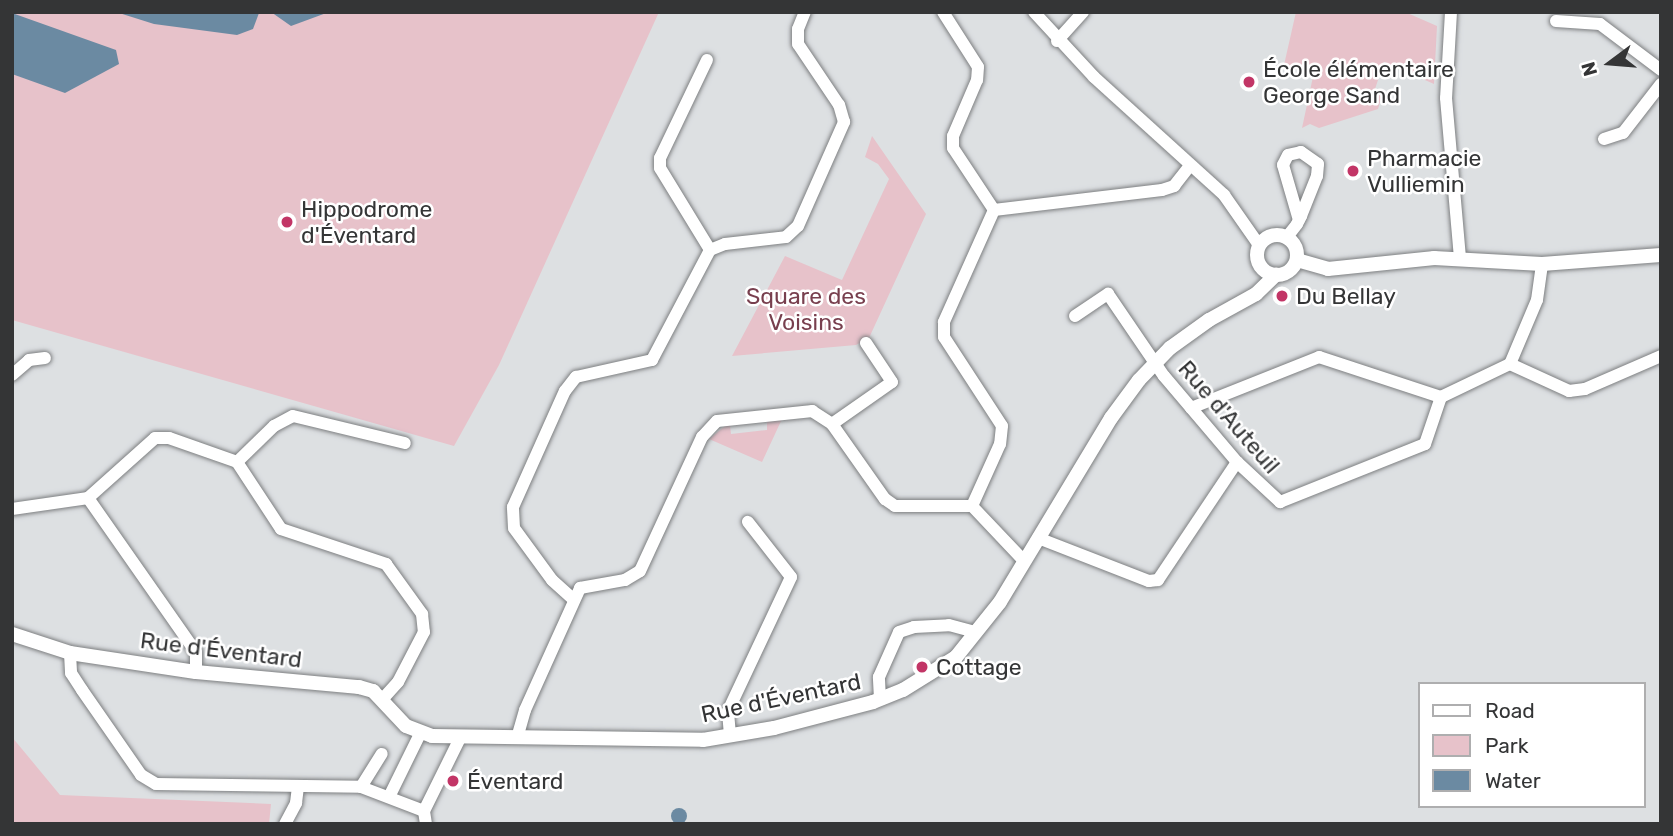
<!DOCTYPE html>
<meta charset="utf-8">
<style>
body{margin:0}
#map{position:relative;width:1673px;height:836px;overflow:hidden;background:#dde0e2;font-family:Rubik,sans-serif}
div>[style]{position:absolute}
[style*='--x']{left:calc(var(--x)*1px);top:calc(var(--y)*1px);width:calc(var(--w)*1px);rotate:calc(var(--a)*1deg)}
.green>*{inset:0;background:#e7c2ca}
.water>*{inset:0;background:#6b8aa2}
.round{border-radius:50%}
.roads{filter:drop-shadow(0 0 2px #7d7f81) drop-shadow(0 0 2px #7d7f81)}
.minor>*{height:12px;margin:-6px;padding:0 6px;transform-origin:6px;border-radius:6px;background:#fff}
.tertiary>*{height:14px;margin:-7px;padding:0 7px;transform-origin:7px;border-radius:7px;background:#fff}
.tertiary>.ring{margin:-7px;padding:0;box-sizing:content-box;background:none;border:14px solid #fff;border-radius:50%}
.dots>*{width:19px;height:19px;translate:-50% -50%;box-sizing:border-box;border:4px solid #fff;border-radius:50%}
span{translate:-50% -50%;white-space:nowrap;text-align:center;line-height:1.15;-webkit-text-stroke:5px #fff;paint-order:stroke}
.poi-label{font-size:23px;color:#343536}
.left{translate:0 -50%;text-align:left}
.park-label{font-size:23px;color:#783f4e}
.street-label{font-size:23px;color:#343536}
.frame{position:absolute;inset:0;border:14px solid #343536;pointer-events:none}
.legend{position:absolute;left:1418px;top:682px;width:228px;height:126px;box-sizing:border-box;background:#fff;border:2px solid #aeaeaf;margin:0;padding:9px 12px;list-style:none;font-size:21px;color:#343536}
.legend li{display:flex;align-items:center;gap:14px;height:35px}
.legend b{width:35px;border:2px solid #aeaeaf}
.north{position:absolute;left:1575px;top:28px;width:70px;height:70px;-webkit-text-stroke:5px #fff;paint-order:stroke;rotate:254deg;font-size:19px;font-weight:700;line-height:28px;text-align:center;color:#343536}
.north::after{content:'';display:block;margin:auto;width:24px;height:32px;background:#343536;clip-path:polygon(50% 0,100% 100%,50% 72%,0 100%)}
</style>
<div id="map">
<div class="green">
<div style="clip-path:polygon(12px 12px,659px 12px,499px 365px,454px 446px,12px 320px)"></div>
<div style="clip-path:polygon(1296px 12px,1405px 12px,1437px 26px,1434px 84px,1384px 62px,1375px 89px,1383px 92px,1378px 109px,1319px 128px,1310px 124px,1302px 128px,1314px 72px,1284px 65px)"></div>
<div style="clip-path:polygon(872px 136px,926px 214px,869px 338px,856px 345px,732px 356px,785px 256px,842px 280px,889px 179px,878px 164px,865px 157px)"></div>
<div style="clip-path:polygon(782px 419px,762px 462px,709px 439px,725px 426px,730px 425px,731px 434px,767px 430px,767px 421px)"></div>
<div style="clip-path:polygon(12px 737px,60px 795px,271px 804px,269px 824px,12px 824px)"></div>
</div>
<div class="water">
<div style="clip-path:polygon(116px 12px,259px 12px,259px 13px,253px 29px,237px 35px,154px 24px)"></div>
<div style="clip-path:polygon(271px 12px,329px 12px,291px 26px)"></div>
<div style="clip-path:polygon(12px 13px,116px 50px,119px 64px,65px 93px,12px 74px)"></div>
<div class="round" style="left:671px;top:808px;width:16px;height:16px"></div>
</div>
<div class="roads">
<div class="minor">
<div style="--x:943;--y:12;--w:65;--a:57.5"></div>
<div style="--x:978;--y:67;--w:13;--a:94"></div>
<div style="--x:977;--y:80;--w:61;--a:113.2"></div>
<div style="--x:953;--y:136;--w:12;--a:90"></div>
<div style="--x:953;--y:148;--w:74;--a:56.5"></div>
<div style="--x:994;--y:210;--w:123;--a:114.1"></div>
<div style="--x:944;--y:322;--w:15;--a:90"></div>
<div style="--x:944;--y:337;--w:106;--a:56.9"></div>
<div style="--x:1002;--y:426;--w:18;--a:96"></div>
<div style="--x:1000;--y:444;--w:68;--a:114.3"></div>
<div style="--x:972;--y:506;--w:76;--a:46.6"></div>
<div style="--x:1034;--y:12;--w:88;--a:47.3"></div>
<div style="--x:1094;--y:77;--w:176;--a:42.2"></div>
<div style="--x:1224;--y:195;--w:61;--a:55"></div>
<div style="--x:1451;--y:12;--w:86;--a:93.3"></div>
<div style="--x:1446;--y:98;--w:162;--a:85"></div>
<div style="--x:1556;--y:21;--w:44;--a:3.9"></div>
<div style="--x:1600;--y:24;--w:76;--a:37"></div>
<div style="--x:1057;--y:41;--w:39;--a:-48"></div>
<div style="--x:707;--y:60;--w:109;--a:115.6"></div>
<div style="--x:660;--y:158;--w:10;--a:90"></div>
<div style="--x:660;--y:168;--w:96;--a:58.6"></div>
<div style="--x:1604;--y:139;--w:20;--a:-18"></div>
<div style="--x:1623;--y:133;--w:62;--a:-52.2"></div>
<div style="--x:994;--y:210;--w:169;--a:-6.8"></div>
<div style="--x:1162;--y:190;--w:13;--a:-18"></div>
<div style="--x:1174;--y:186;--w:24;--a:-52"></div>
<div style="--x:1287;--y:237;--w:16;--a:-52"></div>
<div style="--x:1297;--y:224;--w:9;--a:-63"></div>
<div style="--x:1301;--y:216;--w:43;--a:-68.2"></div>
<div style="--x:1317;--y:176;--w:12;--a:-85"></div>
<div style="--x:1318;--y:164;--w:21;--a:-145"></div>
<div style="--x:1301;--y:152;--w:13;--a:167"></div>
<div style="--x:1288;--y:155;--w:11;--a:117"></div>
<div style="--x:1283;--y:165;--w:57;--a:73.8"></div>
<div style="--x:1075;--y:316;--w:40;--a:-34"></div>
<div style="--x:1108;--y:294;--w:99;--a:55.7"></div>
<div style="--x:1164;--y:376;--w:113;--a:49.7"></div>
<div style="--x:1237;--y:462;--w:59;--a:42.9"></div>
<div style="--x:1280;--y:502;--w:156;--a:-21.8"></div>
<div style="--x:1425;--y:444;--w:50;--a:-71.2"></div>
<div style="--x:1441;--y:397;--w:76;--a:-25.6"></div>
<div style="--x:1510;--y:364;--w:65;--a:24.6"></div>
<div style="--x:1569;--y:391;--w:16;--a:-7"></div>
<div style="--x:1585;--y:389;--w:83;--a:-23.5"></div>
<div style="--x:1510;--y:364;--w:69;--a:-67.1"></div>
<div style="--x:1537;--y:300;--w:36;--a:-82"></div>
<div style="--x:12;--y:375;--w:23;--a:-41"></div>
<div style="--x:29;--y:360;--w:16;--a:-7"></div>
<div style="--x:1191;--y:408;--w:138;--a:-21.7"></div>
<div style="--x:1319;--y:357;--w:128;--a:18.2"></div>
<div style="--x:832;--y:424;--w:73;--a:-35"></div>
<div style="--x:892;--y:382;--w:47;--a:-123.7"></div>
<div style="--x:237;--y:462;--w:52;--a:-44.2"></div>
<div style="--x:274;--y:426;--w:21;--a:-28"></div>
<div style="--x:293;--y:416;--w:115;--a:13.6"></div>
<div style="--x:88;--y:498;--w:188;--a:55"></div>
<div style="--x:196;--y:652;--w:20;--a:90"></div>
<div style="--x:12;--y:509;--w:77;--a:-8.2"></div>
<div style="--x:88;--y:498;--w:90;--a:-41.8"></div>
<div style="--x:155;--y:438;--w:14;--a:0"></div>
<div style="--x:169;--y:438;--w:72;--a:19.4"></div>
<div style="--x:237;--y:462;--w:80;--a:56.7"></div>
<div style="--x:281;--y:529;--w:111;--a:18.4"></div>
<div style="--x:386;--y:564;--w:62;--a:54.2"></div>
<div style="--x:422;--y:614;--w:18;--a:84"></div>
<div style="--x:424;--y:632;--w:56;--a:117.5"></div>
<div style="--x:398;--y:682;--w:24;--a:132"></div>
<div style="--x:1038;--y:538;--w:119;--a:21.2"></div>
<div style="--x:1149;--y:581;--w:9;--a:-6"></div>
<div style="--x:1158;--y:580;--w:142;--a:-56.2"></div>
<div style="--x:573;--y:599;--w:28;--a:-138"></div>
<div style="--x:552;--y:580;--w:64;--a:-126.2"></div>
<div style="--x:514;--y:528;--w:21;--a:-93"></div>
<div style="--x:513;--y:507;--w:127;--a:-65.9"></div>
<div style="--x:565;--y:391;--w:18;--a:-52"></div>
<div style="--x:576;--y:377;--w:78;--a:-12.6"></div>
<div style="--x:652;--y:360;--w:124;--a:-62.2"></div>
<div style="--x:710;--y:250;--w:16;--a:-22"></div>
<div style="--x:725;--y:244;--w:61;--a:-6.5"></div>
<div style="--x:786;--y:237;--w:16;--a:-43"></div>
<div style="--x:798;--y:226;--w:114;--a:-66.1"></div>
<div style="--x:844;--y:122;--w:18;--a:-106"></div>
<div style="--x:839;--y:105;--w:73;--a:-123.9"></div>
<div style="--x:798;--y:44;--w:15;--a:-90"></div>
<div style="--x:798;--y:29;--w:18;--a:-68"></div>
<div style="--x:70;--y:653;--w:20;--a:87"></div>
<div style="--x:71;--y:673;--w:20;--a:57"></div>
<div style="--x:82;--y:690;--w:103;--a:55.2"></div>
<div style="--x:141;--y:775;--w:17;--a:31"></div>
<div style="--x:156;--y:784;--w:205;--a:0.8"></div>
<div style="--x:361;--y:787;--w:39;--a:-58"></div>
<div style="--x:880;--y:699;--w:22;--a:-93"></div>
<div style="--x:879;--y:677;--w:49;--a:-66"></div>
<div style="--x:899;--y:632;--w:16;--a:-18"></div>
<div style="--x:914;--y:627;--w:35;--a:-3"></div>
<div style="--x:949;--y:625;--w:28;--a:15"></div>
<div style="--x:730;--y:735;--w:24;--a:-95"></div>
<div style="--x:728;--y:711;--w:148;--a:-64.8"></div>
<div style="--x:791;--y:577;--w:70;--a:-128"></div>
<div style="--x:517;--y:738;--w:29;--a:-74"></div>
<div style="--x:525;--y:710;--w:134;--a:-65.7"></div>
<div style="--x:580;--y:588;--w:46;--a:-10.1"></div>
<div style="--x:625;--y:580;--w:17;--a:-31"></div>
<div style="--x:640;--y:571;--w:148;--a:-65.2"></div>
<div style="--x:702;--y:437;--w:22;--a:-47"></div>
<div style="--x:717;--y:421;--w:96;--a:-6"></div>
<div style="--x:812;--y:411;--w:24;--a:33"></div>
<div style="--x:832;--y:424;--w:92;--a:54.8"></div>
<div style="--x:885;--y:499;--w:12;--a:35"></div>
<div style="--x:895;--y:506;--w:77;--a:0"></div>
<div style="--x:361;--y:787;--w:67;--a:20.9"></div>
<div style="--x:389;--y:797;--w:70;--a:-63.8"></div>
<div style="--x:285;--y:824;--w:24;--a:-62"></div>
<div style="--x:296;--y:803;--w:16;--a:-83"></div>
<div style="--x:426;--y:824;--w:13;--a:-99"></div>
<div style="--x:424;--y:811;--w:81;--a:-63.7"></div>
</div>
<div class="tertiary">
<div class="ring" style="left:1257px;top:235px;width:26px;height:26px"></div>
<div style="--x:1297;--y:260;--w:32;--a:16"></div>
<div style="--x:1328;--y:269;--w:107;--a:-5.9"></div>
<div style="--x:1434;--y:258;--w:108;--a:3.2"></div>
<div style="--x:1542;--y:264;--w:119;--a:-4.3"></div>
<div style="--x:12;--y:634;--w:61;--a:18.1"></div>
<div style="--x:70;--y:653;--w:127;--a:8.6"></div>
<div style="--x:196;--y:672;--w:164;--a:5.3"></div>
<div style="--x:359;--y:687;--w:15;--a:16"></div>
<div style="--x:373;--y:691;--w:48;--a:46.7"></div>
<div style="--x:406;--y:726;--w:28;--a:21"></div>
<div style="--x:432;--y:736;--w:271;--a:0.8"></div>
<div style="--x:703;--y:740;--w:72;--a:-9.6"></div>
<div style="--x:774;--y:728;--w:102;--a:-14.7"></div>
<div style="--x:873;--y:702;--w:32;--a:-22"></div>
<div style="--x:903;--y:690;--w:62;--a:-31.9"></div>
<div style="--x:956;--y:657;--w:70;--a:-51.3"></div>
<div style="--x:1000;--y:602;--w:215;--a:-58.9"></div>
<div style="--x:1111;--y:418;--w:47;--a:-53.6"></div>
<div style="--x:1139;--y:380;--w:45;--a:-45.9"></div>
<div style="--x:1170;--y:348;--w:48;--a:-35.7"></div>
<div style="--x:1209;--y:320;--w:54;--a:-29"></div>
<div style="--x:1256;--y:294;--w:28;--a:-44"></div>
</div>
</div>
<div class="dots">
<div style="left:1249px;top:82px;background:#c23566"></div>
<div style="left:1353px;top:171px;background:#c23566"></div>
<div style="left:287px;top:222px;background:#c23566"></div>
<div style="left:1282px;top:296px;background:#c23566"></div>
<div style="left:922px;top:667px;background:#c23566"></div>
<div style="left:453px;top:781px;background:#c23566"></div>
</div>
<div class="poi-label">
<span class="left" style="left:1263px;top:82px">École élémentaire<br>George Sand</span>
<span class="left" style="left:1367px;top:171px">Pharmacie<br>Vulliemin</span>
<span class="left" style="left:301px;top:222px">Hippodrome<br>d'Éventard</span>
<span class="left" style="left:1296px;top:296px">Du Bellay</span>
<span class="left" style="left:936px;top:667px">Cottage</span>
<span class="left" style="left:467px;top:781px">Éventard</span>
</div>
<div class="park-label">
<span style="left:806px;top:309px">Square des<br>Voisins</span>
</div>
<div class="street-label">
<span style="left:1229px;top:417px;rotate:49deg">Rue d'Auteuil</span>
<span style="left:221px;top:650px;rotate:7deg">Rue d'Éventard</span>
<span style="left:781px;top:698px;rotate:-12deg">Rue d'Éventard</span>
</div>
<div class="frame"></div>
<ul class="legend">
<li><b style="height:9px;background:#fff"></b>Road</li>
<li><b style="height:19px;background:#e7c2ca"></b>Park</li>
<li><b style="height:19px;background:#6b8aa2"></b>Water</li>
</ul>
<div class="north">N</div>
</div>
